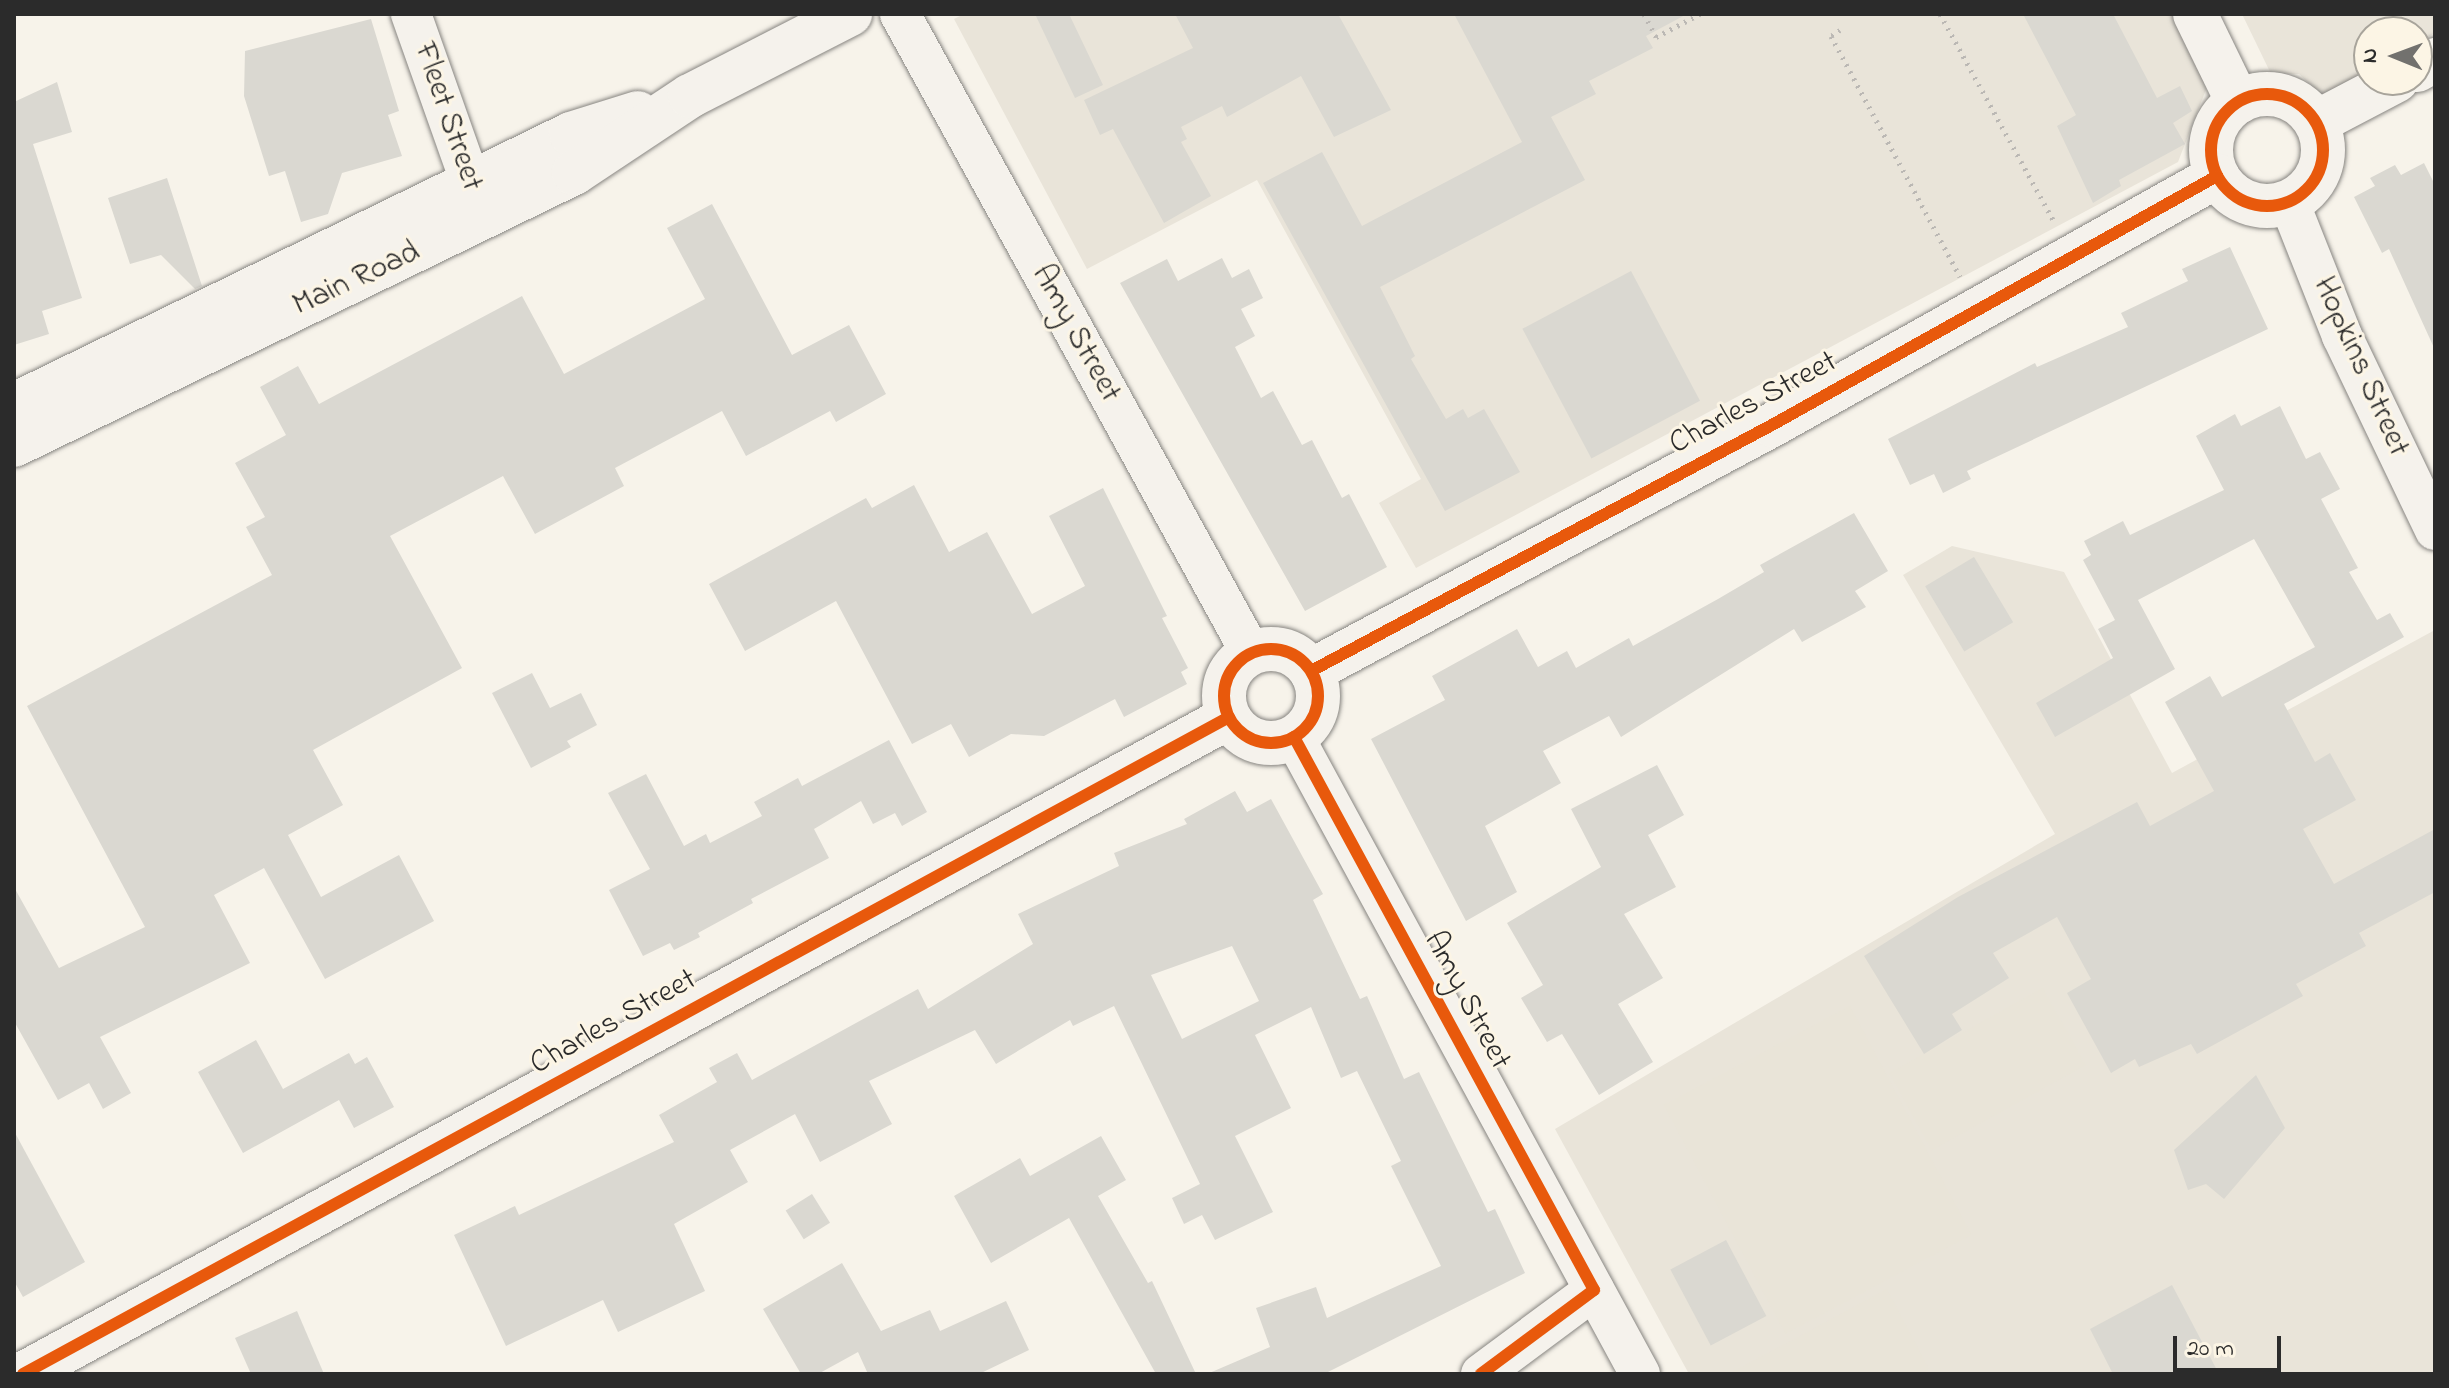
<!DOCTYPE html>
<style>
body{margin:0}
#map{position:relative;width:2449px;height:1388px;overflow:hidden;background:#f7f3ea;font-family:"Indie Flower",sans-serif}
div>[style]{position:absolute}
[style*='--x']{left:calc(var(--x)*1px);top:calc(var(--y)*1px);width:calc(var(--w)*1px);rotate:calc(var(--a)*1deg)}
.built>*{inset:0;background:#e9e4d9}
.green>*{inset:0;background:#e9e4d8;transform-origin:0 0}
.building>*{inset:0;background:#dad8d1;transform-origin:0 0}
.path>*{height:5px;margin-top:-2.5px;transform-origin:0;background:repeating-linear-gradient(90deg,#bbb8b4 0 2px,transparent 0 8px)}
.roads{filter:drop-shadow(0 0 2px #878581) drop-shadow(0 0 2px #878581)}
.minor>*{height:40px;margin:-20px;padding:0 20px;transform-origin:20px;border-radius:20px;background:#f5f2ec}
.tertiary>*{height:44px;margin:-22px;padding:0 22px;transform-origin:22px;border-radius:22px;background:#f5f2ec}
.tertiary>.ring{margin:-22px;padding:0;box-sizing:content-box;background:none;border:44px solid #f5f2ec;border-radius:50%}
.secondary>*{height:44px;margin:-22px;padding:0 22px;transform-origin:22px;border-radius:22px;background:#f5f2ec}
.cycleway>*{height:12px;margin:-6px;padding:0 6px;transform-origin:6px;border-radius:6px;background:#e8590c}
.cycleway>.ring{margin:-6px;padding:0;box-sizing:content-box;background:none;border:12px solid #e8590c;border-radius:50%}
span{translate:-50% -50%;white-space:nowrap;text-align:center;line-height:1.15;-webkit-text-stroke:6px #fcf5e5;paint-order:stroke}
.street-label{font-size:32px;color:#2b2b2b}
.frame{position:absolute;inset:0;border:16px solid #2b2b2b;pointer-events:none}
.north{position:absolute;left:2353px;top:16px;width:80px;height:80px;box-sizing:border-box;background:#fcf5e5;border:2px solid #a8a49b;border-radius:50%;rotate:271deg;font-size:22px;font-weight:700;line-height:32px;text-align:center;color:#2b2b2b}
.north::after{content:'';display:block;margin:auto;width:28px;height:36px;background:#72716e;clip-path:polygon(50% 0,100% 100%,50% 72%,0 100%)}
.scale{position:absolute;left:2173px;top:1336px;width:108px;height:36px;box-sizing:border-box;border:4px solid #2b2b2b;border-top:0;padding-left:10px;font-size:24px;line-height:28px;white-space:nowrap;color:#2b2b2b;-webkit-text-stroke:6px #fcf5e5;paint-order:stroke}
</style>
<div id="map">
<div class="built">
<div style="clip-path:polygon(964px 14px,2171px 14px,2207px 87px,2178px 162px,1416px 568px,1379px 503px,1421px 479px,1257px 180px,1087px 269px,954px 19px)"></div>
<div style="clip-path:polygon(2242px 14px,2435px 14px,2435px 33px,2417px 43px,2417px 32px,2369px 32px,2369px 70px,2322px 96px,2299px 74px,2271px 74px)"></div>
<div style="clip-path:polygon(1952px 546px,2064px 572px,2172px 773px,2433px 631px,2435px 1374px,1689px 1374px,1555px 1129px,2055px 834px,1903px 575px)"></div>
</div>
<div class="green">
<div style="left:2043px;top:988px;width:88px;height:176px;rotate:61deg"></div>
<div style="left:1850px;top:1006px;width:259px;height:211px;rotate:62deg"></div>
<div style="clip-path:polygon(1887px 1289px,1929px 1369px,1920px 1374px,1729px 1374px)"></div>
</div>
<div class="building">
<div style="clip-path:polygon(1035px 14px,1069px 14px,1103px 85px,1075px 98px)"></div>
<div style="clip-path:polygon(1175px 14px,1338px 14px,1391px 110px,1334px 137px,1301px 76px,1227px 117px,1222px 106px,1181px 127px,1187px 139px,1181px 142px,1211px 196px,1164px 223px,1113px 129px,1100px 135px,1084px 100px,1193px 48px)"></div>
<div style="clip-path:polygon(1454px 14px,1687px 14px,1646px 36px,1653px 48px,1589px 81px,1596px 94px,1551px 117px,1585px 180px,1380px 287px,1415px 356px,1411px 359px,1446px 419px,1463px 409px,1468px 418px,1484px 409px,1520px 472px,1445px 511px,1263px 183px,1322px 152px,1362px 226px,1522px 142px)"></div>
<div style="clip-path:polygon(2023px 14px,2113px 14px,2157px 98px,2180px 86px,2192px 111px,2173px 123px,2185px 144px,2119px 180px,2121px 186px,2093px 203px,2057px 126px,2076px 115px)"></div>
<div style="clip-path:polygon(371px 19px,399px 111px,388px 115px,402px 156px,342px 173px,328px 214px,301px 222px,285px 171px,269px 176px,244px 96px,245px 51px)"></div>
<div style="clip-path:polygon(57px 82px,72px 132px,33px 144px,82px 298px,42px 311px,49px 334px,14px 345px,14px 102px)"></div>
<div style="clip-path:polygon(2424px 163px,2435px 185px,2435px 350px,2389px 249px,2382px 253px,2354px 197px,2375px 186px,2370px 178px,2395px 165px,2401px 175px)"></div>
<div style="clip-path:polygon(167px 178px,202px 286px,195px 289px,161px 255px,130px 264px,108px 198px)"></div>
<div style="clip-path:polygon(712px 204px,792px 355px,849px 325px,886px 394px,836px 422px,830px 411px,746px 456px,722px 411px,615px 468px,624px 486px,535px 534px,503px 476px,390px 536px,462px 668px,313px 750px,343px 805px,288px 835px,321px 897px,399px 855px,434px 921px,325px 979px,264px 868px,214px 895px,250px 963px,100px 1037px,131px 1093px,103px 1109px,89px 1083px,58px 1100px,14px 1021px,14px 887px,59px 968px,145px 927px,27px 706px,272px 575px,246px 527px,265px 517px,235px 463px,286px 435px,260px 387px,298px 366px,319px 404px,522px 296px,564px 374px,705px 299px,667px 228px)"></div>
<div style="clip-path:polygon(2230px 247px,2268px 329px,1977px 466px,1967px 471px,1971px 479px,1943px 493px,1934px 474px,1910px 485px,1888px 439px,2035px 363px,2037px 367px,2128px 327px,2121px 313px,2188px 281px,2182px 269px)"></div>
<div style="clip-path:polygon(1222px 258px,1232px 278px,1249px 269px,1263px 298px,1241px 309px,1255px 336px,1235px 347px,1261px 398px,1273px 391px,1302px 445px,1312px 440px,1342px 498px,1349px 494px,1387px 567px,1305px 611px,1120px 283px,1167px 259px,1178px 281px)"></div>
<div style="left:1631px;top:271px;width:147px;height:123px;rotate:62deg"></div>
<div style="clip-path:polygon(2280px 406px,2306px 459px,2320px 452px,2340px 489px,2321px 499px,2358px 568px,2349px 572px,2377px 620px,2390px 613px,2404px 637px,2284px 704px,2315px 762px,2330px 753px,2356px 800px,2303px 829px,2334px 884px,2435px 829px,2435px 892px,2359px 933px,2366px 946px,2296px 984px,2303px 996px,2197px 1054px,2191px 1044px,2139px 1067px,2135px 1059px,2111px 1073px,2067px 993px,2091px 979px,2057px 917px,1993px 953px,2009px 978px,1952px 1014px,1962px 1030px,1924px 1054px,1864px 956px,1958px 897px,2137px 802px,2150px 826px,2214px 791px,2165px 702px,2210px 676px,2222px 697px,2315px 647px,2254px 539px,2138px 600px,2175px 669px,2055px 737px,2036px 703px,2113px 658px,2098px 629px,2115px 620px,2083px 560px,2091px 555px,2084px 541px,2123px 521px,2130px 535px,2224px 490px,2196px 436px,2235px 414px,2241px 426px)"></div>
<div style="clip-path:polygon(914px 485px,949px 552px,987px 532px,1032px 614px,1085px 586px,1049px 516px,1103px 488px,1167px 616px,1162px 618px,1188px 668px,1181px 672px,1187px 684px,1124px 717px,1115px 699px,1044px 736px,1011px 734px,969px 757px,951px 724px,912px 744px,836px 601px,745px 651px,709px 584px,866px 498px,872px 508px)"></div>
<div style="clip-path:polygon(1854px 513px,1888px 571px,1855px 591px,1866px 607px,1802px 642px,1794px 629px,1621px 737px,1609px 716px,1543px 751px,1561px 783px,1485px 826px,1517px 892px,1466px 921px,1371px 739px,1445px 700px,1432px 676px,1517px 629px,1538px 667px,1567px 651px,1576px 668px,1629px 638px,1633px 646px,1718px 599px,1764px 572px,1760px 565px)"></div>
<div style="left:1974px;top:557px;width:76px;height:57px;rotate:59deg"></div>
<div style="clip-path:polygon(532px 673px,550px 708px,581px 693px,597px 725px,567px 741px,571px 747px,531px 768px,492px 693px)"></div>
<div style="clip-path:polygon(889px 740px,927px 812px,902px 826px,895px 813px,873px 824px,861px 801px,814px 829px,829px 858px,751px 899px,753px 903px,698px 933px,700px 937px,674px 950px,670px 943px,643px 956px,609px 890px,650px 869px,608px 793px,646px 774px,684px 846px,706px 834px,710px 843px,762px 816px,754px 802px,798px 778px,802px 786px)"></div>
<div style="clip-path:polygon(1657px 765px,1684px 815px,1648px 835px,1676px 887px,1624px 914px,1663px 978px,1618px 1004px,1653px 1062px,1599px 1095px,1562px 1034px,1547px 1042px,1521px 998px,1543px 985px,1507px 923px,1601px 867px,1571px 809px)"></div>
<div style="clip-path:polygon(evenodd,1235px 791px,1247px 812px,1271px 799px,1323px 894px,1313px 900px,1360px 999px,1367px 996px,1404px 1079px,1419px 1072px,1488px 1212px,1495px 1209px,1525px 1273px,1324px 1374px,1207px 1374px,1270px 1347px,1256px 1308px,1316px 1287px,1327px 1318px,1441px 1266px,1391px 1166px,1401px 1161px,1357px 1071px,1341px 1078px,1311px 1007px,1255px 1035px,1291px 1108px,1235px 1136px,1273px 1212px,1215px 1240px,1202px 1215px,1184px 1224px,1172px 1198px,1200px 1184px,1114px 1006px,1073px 1026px,1070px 1020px,996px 1064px,975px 1030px,869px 1081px,892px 1124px,820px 1162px,795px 1114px,730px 1150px,748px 1182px,674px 1224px,705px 1291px,618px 1332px,603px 1300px,506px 1346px,454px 1235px,515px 1206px,519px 1215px,674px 1142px,659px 1115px,717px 1082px,709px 1068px,737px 1053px,752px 1080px,918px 989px,928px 1009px,1033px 944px,1018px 914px,1119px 866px,1114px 853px,1187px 824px,1184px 819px,1235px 791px,1232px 946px,1259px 1001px,1182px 1039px,1151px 975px,1232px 946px)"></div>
<div style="clip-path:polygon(256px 1040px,283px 1089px,349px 1053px,355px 1064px,367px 1057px,394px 1107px,354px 1128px,339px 1100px,243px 1153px,198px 1072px)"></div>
<div style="clip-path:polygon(2256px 1075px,2285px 1128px,2224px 1199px,2206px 1184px,2188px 1190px,2174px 1150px)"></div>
<div style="clip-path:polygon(14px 1131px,85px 1262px,23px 1297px,14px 1281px)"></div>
<div style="clip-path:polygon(1101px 1136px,1126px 1180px,1098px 1196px,1148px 1283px,1152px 1281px,1196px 1374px,1156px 1374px,1069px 1218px,991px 1263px,954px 1196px,1020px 1158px,1030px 1176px)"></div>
<div style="left:812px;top:1194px;width:34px;height:31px;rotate:58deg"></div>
<div style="left:1726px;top:1240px;width:86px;height:63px;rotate:62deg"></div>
<div style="clip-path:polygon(842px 1263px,881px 1331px,930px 1310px,940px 1331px,1006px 1301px,1029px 1350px,979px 1374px,868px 1374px,858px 1352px,818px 1374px,801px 1374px,763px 1309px)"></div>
<div style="clip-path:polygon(2172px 1285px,2219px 1374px,2113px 1374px,2090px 1329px)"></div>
<div style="clip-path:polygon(297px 1311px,324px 1374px,251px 1374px,235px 1338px)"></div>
</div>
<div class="path">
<div style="--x:1644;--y:14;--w:26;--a:62"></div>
<div style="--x:1656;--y:37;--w:50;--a:-27.6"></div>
<div style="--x:1940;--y:14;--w:239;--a:61.2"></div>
<div style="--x:1840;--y:30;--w:11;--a:146"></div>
<div style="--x:1831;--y:36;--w:273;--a:61.8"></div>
</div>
<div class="roads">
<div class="minor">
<div style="--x:411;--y:14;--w:210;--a:70.5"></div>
<div style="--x:900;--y:14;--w:729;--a:61.22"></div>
<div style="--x:2289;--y:202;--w:144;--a:68.4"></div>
<div style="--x:2342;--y:336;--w:215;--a:64.4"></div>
<div style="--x:1294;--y:737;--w:725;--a:61.49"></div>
<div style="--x:1481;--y:1374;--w:141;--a:-36.6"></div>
</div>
<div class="tertiary">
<div style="--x:2195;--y:14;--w:98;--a:64"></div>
<div style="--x:2417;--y:70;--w:21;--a:-29"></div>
<div class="ring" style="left:2211px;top:94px;width:68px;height:68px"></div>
<div style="--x:2317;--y:122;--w:90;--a:-27.7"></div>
<div class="ring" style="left:1224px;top:649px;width:50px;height:50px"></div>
<div style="--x:1311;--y:671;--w:523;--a:-28.09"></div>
<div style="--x:1772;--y:425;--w:510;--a:-29.23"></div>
<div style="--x:23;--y:1374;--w:1373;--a:-28.58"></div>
</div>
<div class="secondary">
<div style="--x:14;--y:405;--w:619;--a:-25.94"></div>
<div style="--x:571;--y:134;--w:70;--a:-17.4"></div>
<div style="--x:14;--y:445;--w:623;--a:-25.91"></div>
<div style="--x:574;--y:173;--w:139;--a:-33.6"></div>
<div style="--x:690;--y:96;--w:180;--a:-27.1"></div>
</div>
</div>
<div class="cycleway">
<div class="ring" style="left:2211px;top:94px;width:100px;height:100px"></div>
<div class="ring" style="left:1224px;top:649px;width:82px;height:82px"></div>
<div style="--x:1311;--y:671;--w:523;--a:-28.09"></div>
<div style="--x:1772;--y:425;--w:510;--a:-29.23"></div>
<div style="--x:1294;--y:737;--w:629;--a:61.52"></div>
<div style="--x:1594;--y:1290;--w:141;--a:143.4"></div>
<div style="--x:23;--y:1374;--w:1373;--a:-28.58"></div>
</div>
<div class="street-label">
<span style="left:447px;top:117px;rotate:71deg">Fleet Street</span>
<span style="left:357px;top:280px;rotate:-25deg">Main Road</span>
<span style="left:1075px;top:334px;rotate:61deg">Amy Street</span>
<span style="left:2360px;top:367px;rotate:66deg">Hopkins Street</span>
<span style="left:1754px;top:404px;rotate:-28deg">Charles Street</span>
<span style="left:1466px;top:1001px;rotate:62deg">Amy Street</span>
<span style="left:614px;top:1023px;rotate:-29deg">Charles Street</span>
</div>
<div class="frame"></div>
<div class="north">N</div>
<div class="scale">20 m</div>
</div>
